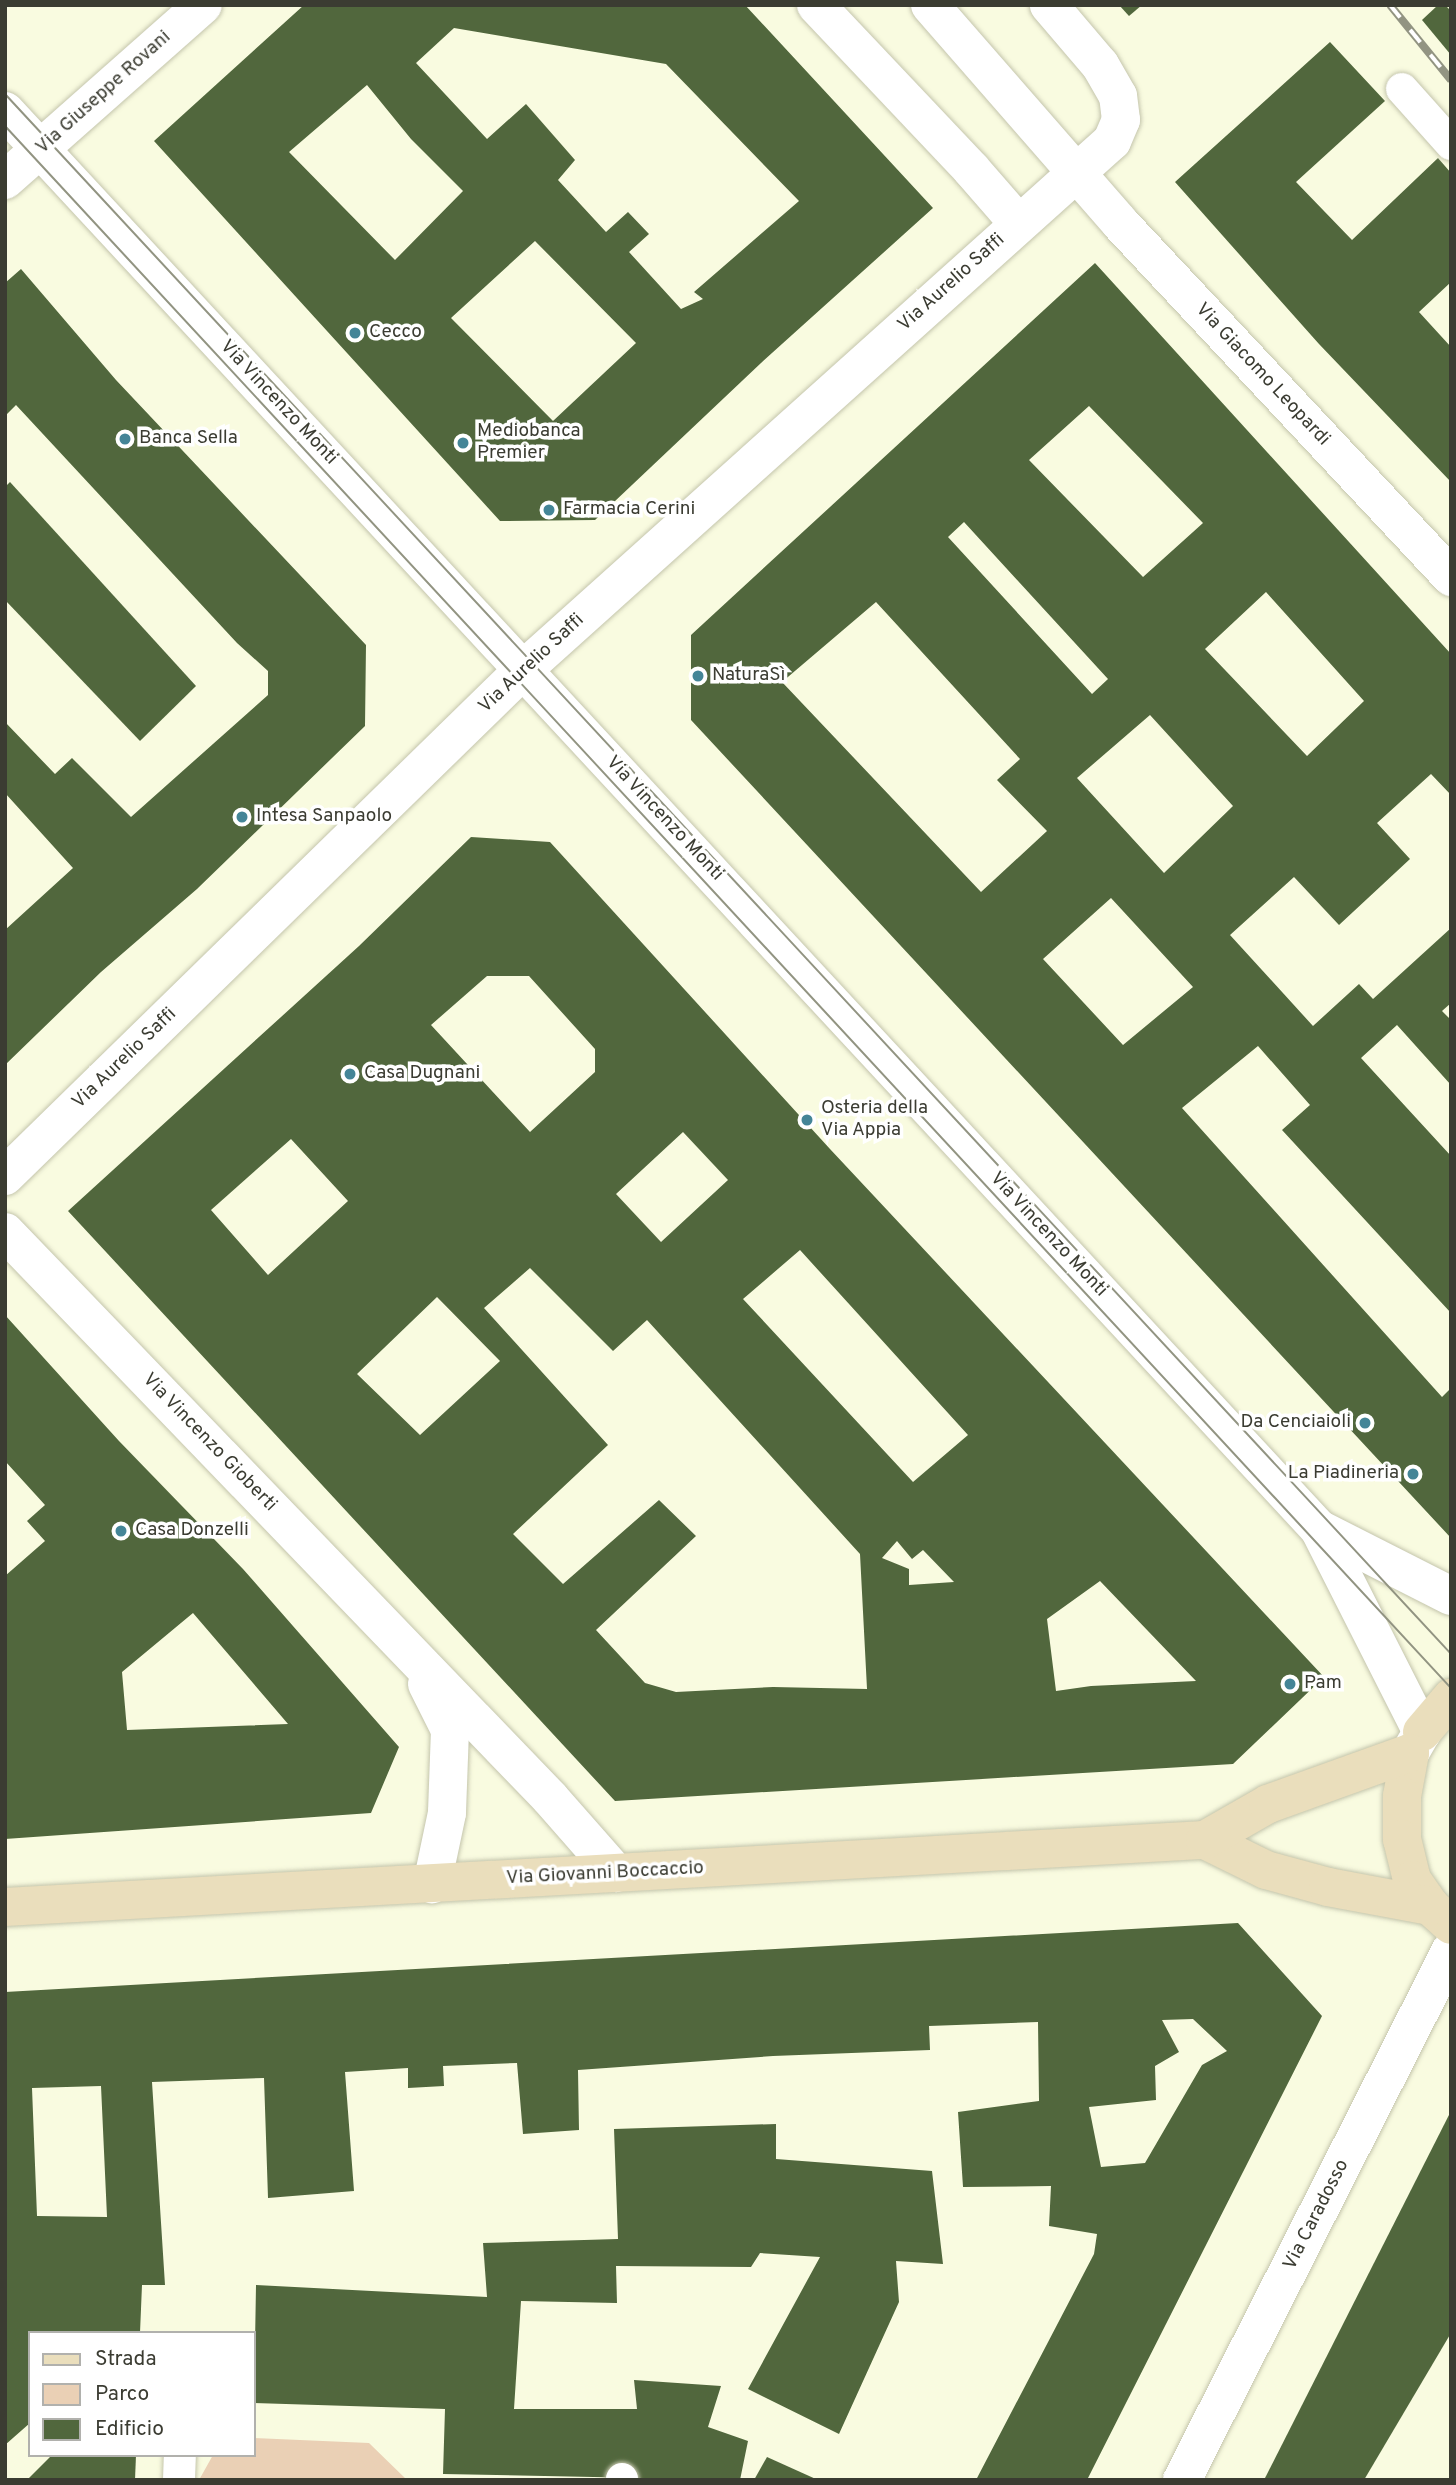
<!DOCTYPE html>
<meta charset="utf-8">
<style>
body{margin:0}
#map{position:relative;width:1456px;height:2485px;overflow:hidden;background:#f9fbe0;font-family:Overpass,sans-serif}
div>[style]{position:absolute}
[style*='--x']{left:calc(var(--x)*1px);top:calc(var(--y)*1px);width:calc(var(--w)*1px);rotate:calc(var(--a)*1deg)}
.green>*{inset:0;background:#ead0b5}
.building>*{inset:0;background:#51673d}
.roads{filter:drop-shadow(0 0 2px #c4c5ac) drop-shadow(0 0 2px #c4c5ac)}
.lane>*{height:32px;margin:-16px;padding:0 16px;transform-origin:16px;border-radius:16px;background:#fff}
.street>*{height:38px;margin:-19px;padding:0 19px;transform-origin:19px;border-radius:19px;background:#fff}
.secondary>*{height:38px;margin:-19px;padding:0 19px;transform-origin:19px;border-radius:19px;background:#eadebc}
.tram>*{height:2px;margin:-1px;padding:0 1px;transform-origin:1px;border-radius:1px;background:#929482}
.rail>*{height:8px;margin-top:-4px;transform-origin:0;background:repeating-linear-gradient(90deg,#fff 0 16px,#929482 0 32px);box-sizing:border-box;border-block:2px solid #929482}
.dots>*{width:19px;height:19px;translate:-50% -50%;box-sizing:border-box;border:4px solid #fff;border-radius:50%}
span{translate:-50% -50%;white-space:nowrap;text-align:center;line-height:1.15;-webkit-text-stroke:7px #fff;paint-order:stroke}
.street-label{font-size:19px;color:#3b3c32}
.poi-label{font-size:19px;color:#3b3c32}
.left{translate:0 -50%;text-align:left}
.right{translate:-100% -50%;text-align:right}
.frame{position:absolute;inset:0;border:7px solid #3b3c32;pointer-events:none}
.legend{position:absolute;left:28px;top:2331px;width:228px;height:126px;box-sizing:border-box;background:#fff;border:2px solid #b1b1ad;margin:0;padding:9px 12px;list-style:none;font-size:21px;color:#3b3c32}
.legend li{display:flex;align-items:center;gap:14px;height:35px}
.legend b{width:35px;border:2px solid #b1b1ad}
</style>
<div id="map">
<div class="green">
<div style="clip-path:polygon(254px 2438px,369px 2443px,407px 2480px,199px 2480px,213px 2455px,254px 2455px)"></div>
</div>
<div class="building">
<div style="clip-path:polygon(evenodd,304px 5px,745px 5px,933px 208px,761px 363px,595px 520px,500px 521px,154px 141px,304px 5px,454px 28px,666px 64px,799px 201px,694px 292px,703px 299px,681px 309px,629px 252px,649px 234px,628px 212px,606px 232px,558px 180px,575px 160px,526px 104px,487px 139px,416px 63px,454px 28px,304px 5px,367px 85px,411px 139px,463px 191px,395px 260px,289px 152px,367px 85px,304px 5px,535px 241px,636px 343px,553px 421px,451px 318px,535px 241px)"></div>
<div style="clip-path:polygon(1119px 5px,1142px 5px,1129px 16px)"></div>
<div style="clip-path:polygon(1438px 5px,1445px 5px,1451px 11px,1451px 55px,1422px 20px)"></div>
<div style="clip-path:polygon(1330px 42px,1385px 101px,1296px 182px,1352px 240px,1438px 158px,1451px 173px,1451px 282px,1419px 312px,1451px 347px,1451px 482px,1319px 344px,1175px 182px)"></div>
<div style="clip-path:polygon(evenodd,1095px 263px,1451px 654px,1451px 795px,1431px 774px,1377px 823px,1410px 859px,1339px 925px,1294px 877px,1230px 935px,1313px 1026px,1359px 984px,1373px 999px,1451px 928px,1451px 1003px,1442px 1011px,1451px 1020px,1451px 1085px,1397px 1025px,1361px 1058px,1451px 1156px,1451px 1313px,1282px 1130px,1310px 1105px,1258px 1046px,1182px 1108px,1442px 1397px,1451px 1388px,1451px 1538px,691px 720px,691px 635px,1095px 263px,1089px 406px,1203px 523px,1143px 577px,1029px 460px,1089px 406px,1095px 263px,964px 522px,1108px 679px,1092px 694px,948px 537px,964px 522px,1095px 263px,1266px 592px,1364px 701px,1307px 756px,1205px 649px,1266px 592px,1095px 263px,876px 602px,1020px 759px,997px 780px,1047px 831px,981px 892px,782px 682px,876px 602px,1095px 263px,1150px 715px,1233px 806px,1164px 873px,1077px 778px,1150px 715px,1095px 263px,1111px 898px,1193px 987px,1123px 1045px,1043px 959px,1111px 898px)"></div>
<div style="clip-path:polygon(21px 269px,116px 380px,366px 645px,365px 726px,197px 889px,101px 972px,5px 1065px,5px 930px,73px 868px,5px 793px,5px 722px,55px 774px,72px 758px,131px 817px,268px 695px,268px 671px,237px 643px,16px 405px,5px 416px,5px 283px)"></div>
<div style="clip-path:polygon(10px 482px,196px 686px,140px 741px,5px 600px,5px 487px)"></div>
<div style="clip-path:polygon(evenodd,471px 837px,550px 842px,830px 1149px,1324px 1677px,1233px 1764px,615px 1801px,68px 1211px,359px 946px,471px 837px,487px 976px,529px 976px,595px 1049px,595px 1072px,530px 1132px,431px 1025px,487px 976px,471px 837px,683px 1132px,728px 1180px,661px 1242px,616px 1194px,683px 1132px,471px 837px,291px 1139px,348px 1201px,268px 1275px,211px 1210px,291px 1139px,471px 837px,800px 1250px,968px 1435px,913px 1482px,743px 1299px,800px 1250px,471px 837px,530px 1268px,613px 1351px,647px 1320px,860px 1554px,867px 1689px,773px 1687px,676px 1692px,645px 1683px,596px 1630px,696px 1536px,659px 1500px,563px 1584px,513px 1534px,608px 1445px,484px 1308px,530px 1268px,471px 837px,437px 1297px,500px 1361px,420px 1435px,357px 1374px,437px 1297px,471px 837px,897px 1541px,912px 1559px,923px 1550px,954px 1582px,909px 1585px,909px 1569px,882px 1558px,897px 1541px,471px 837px,1100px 1581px,1196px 1681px,1091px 1686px,1056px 1691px,1047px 1619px,1100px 1581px)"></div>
<div style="clip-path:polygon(evenodd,5px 1315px,119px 1441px,243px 1569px,399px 1747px,371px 1813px,5px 1839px,5px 1576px,45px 1541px,27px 1521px,45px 1505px,5px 1461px,5px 1315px,193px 1613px,288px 1724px,127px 1730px,122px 1672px,193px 1613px)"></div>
<div style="clip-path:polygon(evenodd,1238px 1923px,1322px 2016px,1087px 2480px,976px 2480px,1094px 2254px,1097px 2234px,1049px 2226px,1051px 2186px,963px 2187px,958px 2112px,1039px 2101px,1038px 2022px,929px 2026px,930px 2050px,773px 2056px,578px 2070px,579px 2130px,523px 2134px,517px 2063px,443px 2066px,444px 2086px,408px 2088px,408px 2068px,345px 2072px,354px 2191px,268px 2198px,264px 2078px,152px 2082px,165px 2285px,142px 2285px,140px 2333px,30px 2333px,30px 2423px,5px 2445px,5px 1992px,1238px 1923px,1193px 2019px,1227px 2051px,1202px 2065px,1145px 2163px,1101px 2167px,1089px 2107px,1156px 2100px,1155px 2066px,1179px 2052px,1162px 2020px,1193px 2019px,1238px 1923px,101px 2086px,107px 2217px,37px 2216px,32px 2088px,101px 2086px)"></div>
<div style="clip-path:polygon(1451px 2111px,1451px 2333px,1364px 2480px,1264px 2480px)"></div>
<div style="clip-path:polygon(776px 2124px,776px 2159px,932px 2171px,943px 2264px,896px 2261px,899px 2302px,839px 2434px,748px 2389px,820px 2257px,760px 2253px,751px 2267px,616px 2266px,617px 2303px,521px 2301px,514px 2409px,637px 2409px,634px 2380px,721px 2386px,708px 2427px,748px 2441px,740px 2480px,443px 2474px,445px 2409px,254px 2403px,256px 2285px,487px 2297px,483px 2243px,618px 2239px,614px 2129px)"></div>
<div style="clip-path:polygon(52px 2455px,136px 2455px,135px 2480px,27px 2480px)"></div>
<div style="clip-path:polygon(767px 2457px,818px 2480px,754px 2480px)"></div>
</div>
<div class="roads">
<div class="lane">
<div style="--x:1402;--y:89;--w:74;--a:48.3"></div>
<div style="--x:179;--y:2480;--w:25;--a:-88"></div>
<div style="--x:622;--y:2480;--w:1;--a:-90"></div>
</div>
<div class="street">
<div style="--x:816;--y:5;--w:226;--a:46.6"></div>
<div style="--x:971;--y:169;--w:72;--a:49"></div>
<div style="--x:930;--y:5;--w:289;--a:48.9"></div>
<div style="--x:1120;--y:223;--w:485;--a:46.9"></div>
<div style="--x:5;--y:111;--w:1933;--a:47.18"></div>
<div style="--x:1319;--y:1529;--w:228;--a:63.1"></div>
<div style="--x:1422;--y:1732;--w:24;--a:120"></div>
<div style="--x:5;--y:180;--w:264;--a:-41.5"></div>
<div style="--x:5;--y:1176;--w:726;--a:-44.33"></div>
<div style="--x:524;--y:669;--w:790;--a:-41.92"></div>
<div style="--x:1112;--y:141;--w:23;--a:-67"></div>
<div style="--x:1121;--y:120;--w:24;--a:-97"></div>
<div style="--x:1118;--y:96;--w:36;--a:-120"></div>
<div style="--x:1100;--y:65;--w:79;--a:-130.4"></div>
<div style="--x:5;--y:1232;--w:786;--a:46.08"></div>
<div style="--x:550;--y:1798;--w:100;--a:48.7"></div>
<div style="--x:1319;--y:1529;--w:148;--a:26.9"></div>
<div style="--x:427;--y:1684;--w:51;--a:63.4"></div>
<div style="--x:450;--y:1730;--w:83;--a:92.1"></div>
<div style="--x:447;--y:1813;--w:73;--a:101.9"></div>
<div style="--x:1182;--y:2480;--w:594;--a:-63.09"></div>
</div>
<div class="secondary">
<div style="--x:1422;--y:1732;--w:45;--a:-49.5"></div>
<div style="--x:1410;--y:1753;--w:44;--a:100.5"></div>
<div style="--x:1402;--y:1796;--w:43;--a:90"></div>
<div style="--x:1402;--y:1839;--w:42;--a:76.3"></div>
<div style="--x:1412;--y:1880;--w:32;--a:55"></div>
<div style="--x:1430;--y:1906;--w:28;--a:42"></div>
<div style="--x:1205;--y:1840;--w:68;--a:26.2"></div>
<div style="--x:1266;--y:1870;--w:64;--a:15.3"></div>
<div style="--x:1328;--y:1887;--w:104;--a:10.6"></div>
<div style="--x:5;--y:1907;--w:1202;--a:-3.2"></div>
<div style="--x:1205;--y:1840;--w:73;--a:-29.7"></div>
<div style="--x:1268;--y:1804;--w:151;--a:-19.8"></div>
</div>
</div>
<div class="tram">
<div style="--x:5;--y:94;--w:2127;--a:47.17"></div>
<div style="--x:5;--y:126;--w:2129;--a:47.21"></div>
</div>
<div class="rail">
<div style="--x:1390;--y:5;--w:97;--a:50.9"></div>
</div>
<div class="dots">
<div style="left:355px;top:333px;background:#448597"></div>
<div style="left:125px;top:439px;background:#448597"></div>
<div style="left:463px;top:443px;background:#448597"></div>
<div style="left:549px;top:510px;background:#448597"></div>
<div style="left:698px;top:676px;background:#448597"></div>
<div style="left:242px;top:817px;background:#448597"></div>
<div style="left:350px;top:1074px;background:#448597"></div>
<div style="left:807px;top:1120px;background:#448597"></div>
<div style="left:1365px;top:1423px;background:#448597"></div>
<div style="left:1413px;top:1474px;background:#448597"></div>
<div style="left:121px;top:1531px;background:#448597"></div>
<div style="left:1290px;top:1684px;background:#448597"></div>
</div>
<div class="street-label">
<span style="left:104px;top:93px;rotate:-42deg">Via Giuseppe Rovani</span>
<span style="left:952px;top:283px;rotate:-42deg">Via Aurelio Saffi</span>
<span style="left:1262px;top:375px;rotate:47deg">Via Giacomo Leopardi</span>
<span style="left:278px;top:403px;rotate:47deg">Via Vincenzo Monti</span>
<span style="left:532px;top:664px;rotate:-43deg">Via Aurelio Saffi</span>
<span style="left:664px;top:819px;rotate:47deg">Via Vincenzo Monti</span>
<span style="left:125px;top:1059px;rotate:-44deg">Via Aurelio Saffi</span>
<span style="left:1048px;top:1235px;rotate:47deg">Via Vincenzo Monti</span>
<span style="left:209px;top:1443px;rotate:46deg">Via Vincenzo Gioberti</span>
<span style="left:605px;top:1874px;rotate:-3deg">Via Giovanni Boccaccio</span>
<span style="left:1317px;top:2215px;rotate:-63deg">Via Caradosso</span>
</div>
<div class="poi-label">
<span class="left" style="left:369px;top:333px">Cecco</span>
<span class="left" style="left:477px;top:443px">Mediobanca<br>Premier</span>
<span class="left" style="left:139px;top:439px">Banca Sella</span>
<span class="left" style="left:563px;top:510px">Farmacia Cerini</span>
<span class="left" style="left:712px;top:676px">NaturaSì</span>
<span class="left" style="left:256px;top:817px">Intesa Sanpaolo</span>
<span class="left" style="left:364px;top:1074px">Casa Dugnani</span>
<span class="left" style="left:821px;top:1120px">Osteria della<br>Via Appia</span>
<span class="right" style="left:1351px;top:1423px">Da Cenciaioli</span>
<span class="right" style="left:1399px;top:1474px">La Piadineria</span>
<span class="left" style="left:135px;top:1531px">Casa Donzelli</span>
<span class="left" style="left:1304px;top:1684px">Pam</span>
</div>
<div class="frame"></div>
<ul class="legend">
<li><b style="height:9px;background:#eadebc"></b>Strada</li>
<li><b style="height:19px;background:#ead0b5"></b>Parco</li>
<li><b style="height:19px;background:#51673d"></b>Edificio</li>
</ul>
</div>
